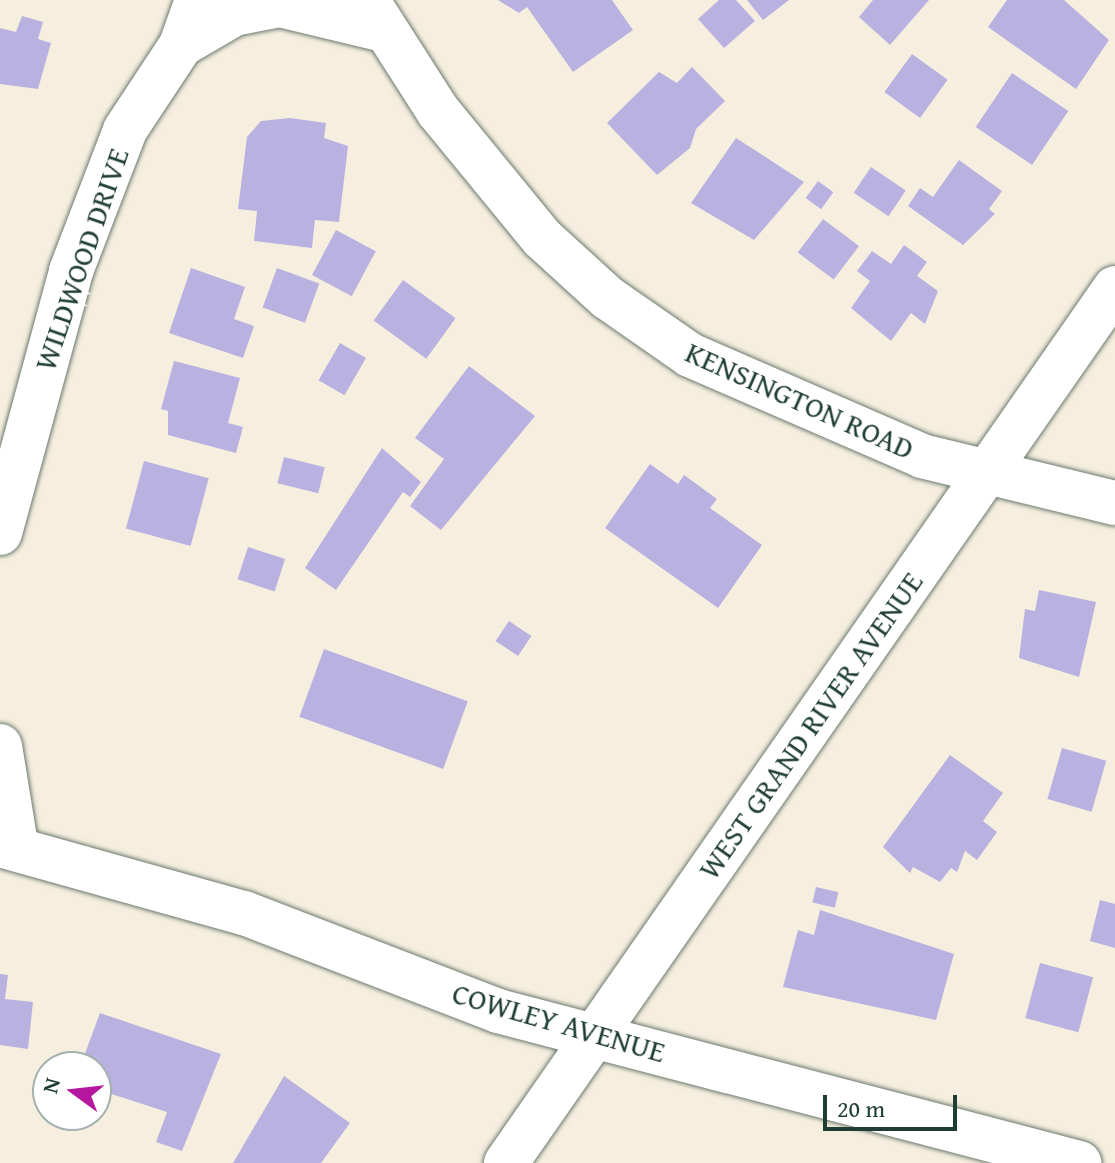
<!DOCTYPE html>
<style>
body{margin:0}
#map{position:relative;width:1115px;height:1163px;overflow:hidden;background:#f6efdf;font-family:"Gentium Book Plus",serif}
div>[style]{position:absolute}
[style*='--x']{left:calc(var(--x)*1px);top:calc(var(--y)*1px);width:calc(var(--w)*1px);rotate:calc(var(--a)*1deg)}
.building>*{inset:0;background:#b9b2e1;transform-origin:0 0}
.roads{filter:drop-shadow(0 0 2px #6a7b70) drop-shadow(0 0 2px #6a7b70)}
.street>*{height:44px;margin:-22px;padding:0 22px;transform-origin:22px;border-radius:22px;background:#fff}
.primary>*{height:44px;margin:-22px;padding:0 22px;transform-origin:22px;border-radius:22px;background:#fff}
span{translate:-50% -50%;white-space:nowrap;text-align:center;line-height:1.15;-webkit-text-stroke:8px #fff;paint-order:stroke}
.street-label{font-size:30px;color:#1f3d34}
.north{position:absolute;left:32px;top:1051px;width:80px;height:80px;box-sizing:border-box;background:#fff;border:2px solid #a5b1ae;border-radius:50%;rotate:285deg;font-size:22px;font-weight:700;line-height:32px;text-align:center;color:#1f3d34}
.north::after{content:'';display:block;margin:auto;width:28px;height:36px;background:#b5179e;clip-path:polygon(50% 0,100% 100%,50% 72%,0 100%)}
.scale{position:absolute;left:823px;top:1095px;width:134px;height:36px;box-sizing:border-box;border:4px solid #1f3d34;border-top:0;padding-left:10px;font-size:24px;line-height:28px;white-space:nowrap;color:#1f3d34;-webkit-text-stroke:6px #fff;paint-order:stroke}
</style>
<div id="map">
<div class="building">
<div style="clip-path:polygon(498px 0,612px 0,633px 30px,573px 72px,527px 7px,519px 13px)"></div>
<div style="clip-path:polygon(719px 0,736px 0,755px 21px,724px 48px,698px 19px)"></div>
<div style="clip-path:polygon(747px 0,789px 0,763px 20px)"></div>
<div style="clip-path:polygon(873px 0,929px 0,890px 45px,859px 17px)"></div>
<div style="clip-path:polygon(1007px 0,1064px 0,1109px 40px,1076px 89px,988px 27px)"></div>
<div style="clip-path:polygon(22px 16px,43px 22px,38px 39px,51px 43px,38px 89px,0 84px,0 28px,16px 32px)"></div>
<div style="left:912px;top:54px;width:44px;height:47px;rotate:36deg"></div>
<div style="clip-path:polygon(692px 67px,725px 101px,696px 129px,690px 148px,657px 175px,607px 123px,659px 72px,677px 83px)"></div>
<div style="left:1012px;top:73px;width:68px;height:65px;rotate:34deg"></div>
<div style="clip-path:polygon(290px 118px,326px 123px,324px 138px,348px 146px,339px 222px,315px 220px,312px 248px,254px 241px,257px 211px,238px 209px,247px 137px,261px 121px)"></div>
<div style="clip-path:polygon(736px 138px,804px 182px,754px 240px,691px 203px)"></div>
<div style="clip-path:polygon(959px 160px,1002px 191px,989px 209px,995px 214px,963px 245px,908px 206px,920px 188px,933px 197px)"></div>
<div style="left:871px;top:167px;width:42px;height:31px;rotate:34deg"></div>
<div style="left:818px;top:181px;width:19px;height:21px;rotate:36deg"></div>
<div style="left:823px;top:219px;width:45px;height:42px;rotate:37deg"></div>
<div style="left:336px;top:230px;width:45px;height:51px;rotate:28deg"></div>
<div style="clip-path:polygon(904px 245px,927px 262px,917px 276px,938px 291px,925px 324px,911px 313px,891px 341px,851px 308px,870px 281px,857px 271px,872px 251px,891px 264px)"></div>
<div style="clip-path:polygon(191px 268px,245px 287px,234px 319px,254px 326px,243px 358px,169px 333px)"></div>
<div style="left:277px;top:268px;width:45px;height:42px;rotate:20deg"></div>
<div style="left:403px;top:280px;width:65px;height:50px;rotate:36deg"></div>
<div style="left:340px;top:343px;width:30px;height:43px;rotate:30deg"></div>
<div style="clip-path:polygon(174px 361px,240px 378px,228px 423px,243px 427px,236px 453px,168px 435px,168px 411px,161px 409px)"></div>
<div style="clip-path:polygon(469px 366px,535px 416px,441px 530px,410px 506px,444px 459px,415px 438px)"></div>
<div style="clip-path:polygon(382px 448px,421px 482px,410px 497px,403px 492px,336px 590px,305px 568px)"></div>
<div style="left:284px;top:457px;width:42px;height:27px;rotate:14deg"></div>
<div style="left:144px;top:461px;width:67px;height:70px;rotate:15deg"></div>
<div style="clip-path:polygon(650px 464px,678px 484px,684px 475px,717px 499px,710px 508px,762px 545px,718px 608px,605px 528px)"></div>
<div style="left:248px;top:547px;width:39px;height:34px;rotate:18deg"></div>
<div style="clip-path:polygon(1039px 590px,1096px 602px,1079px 677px,1019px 658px,1025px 609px,1035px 611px)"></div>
<div style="left:509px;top:621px;width:27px;height:24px;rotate:34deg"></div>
<div style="left:324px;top:649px;width:153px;height:72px;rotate:20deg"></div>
<div style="left:1062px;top:748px;width:46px;height:53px;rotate:16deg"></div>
<div style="clip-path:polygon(950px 755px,1003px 793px,983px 821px,997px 832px,977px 860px,965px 851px,957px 872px,951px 868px,940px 882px,913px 867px,910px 873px,883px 847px)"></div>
<div style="left:816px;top:887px;width:23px;height:16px;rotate:13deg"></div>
<div style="clip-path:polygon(1100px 900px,1115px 904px,1115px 948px,1090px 941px)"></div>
<div style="clip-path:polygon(820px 910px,954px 954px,936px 1020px,783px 987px,798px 930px,814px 935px)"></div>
<div style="left:1040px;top:963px;width:55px;height:57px;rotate:15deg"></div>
<div style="clip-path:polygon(0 974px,8px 975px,5px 999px,33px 1002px,28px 1049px,0 1045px)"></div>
<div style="clip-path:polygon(100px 1013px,221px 1054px,182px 1151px,156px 1142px,167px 1112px,96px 1089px,96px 1067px,80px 1067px)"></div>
<div style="clip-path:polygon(284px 1076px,350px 1123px,321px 1163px,233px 1163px)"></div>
</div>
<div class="roads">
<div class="street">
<div style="--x:367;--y:0;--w:132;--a:57.4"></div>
<div style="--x:438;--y:111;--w:164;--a:50.7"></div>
<div style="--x:542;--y:238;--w:89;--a:42.3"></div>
<div style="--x:608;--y:298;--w:100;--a:34.8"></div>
<div style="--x:690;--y:355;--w:253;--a:23.5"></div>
<div style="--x:922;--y:456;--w:199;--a:13.7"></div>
<div style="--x:181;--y:45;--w:61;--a:-30.3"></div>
<div style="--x:234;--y:14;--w:47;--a:-11.1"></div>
<div style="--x:280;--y:5;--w:103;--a:13.5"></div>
<div style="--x:0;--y:533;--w:271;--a:-74.8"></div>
<div style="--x:71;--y:271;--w:151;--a:-69"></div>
<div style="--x:125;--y:130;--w:102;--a:-56.6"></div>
<div style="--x:181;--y:45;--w:48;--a:-70.4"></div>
<div style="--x:0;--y:746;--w:100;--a:80.8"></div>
<div style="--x:0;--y:845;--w:253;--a:15.6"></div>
<div style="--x:244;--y:913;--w:272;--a:21.1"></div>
<div style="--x:498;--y:1011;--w:601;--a:14.66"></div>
</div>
<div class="primary">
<div style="--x:506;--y:1163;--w:1066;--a:-55.16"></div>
</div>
</div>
<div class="street-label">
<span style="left:81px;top:259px;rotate:-71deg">WILDWOOD DRIVE</span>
<span style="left:800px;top:400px;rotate:24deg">KENSINGTON ROAD</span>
<span style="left:810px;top:725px;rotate:-55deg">WEST GRAND RIVER AVENUE</span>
<span style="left:559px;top:1022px;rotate:16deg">COWLEY AVENUE</span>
</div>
<div class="north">N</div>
<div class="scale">20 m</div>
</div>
